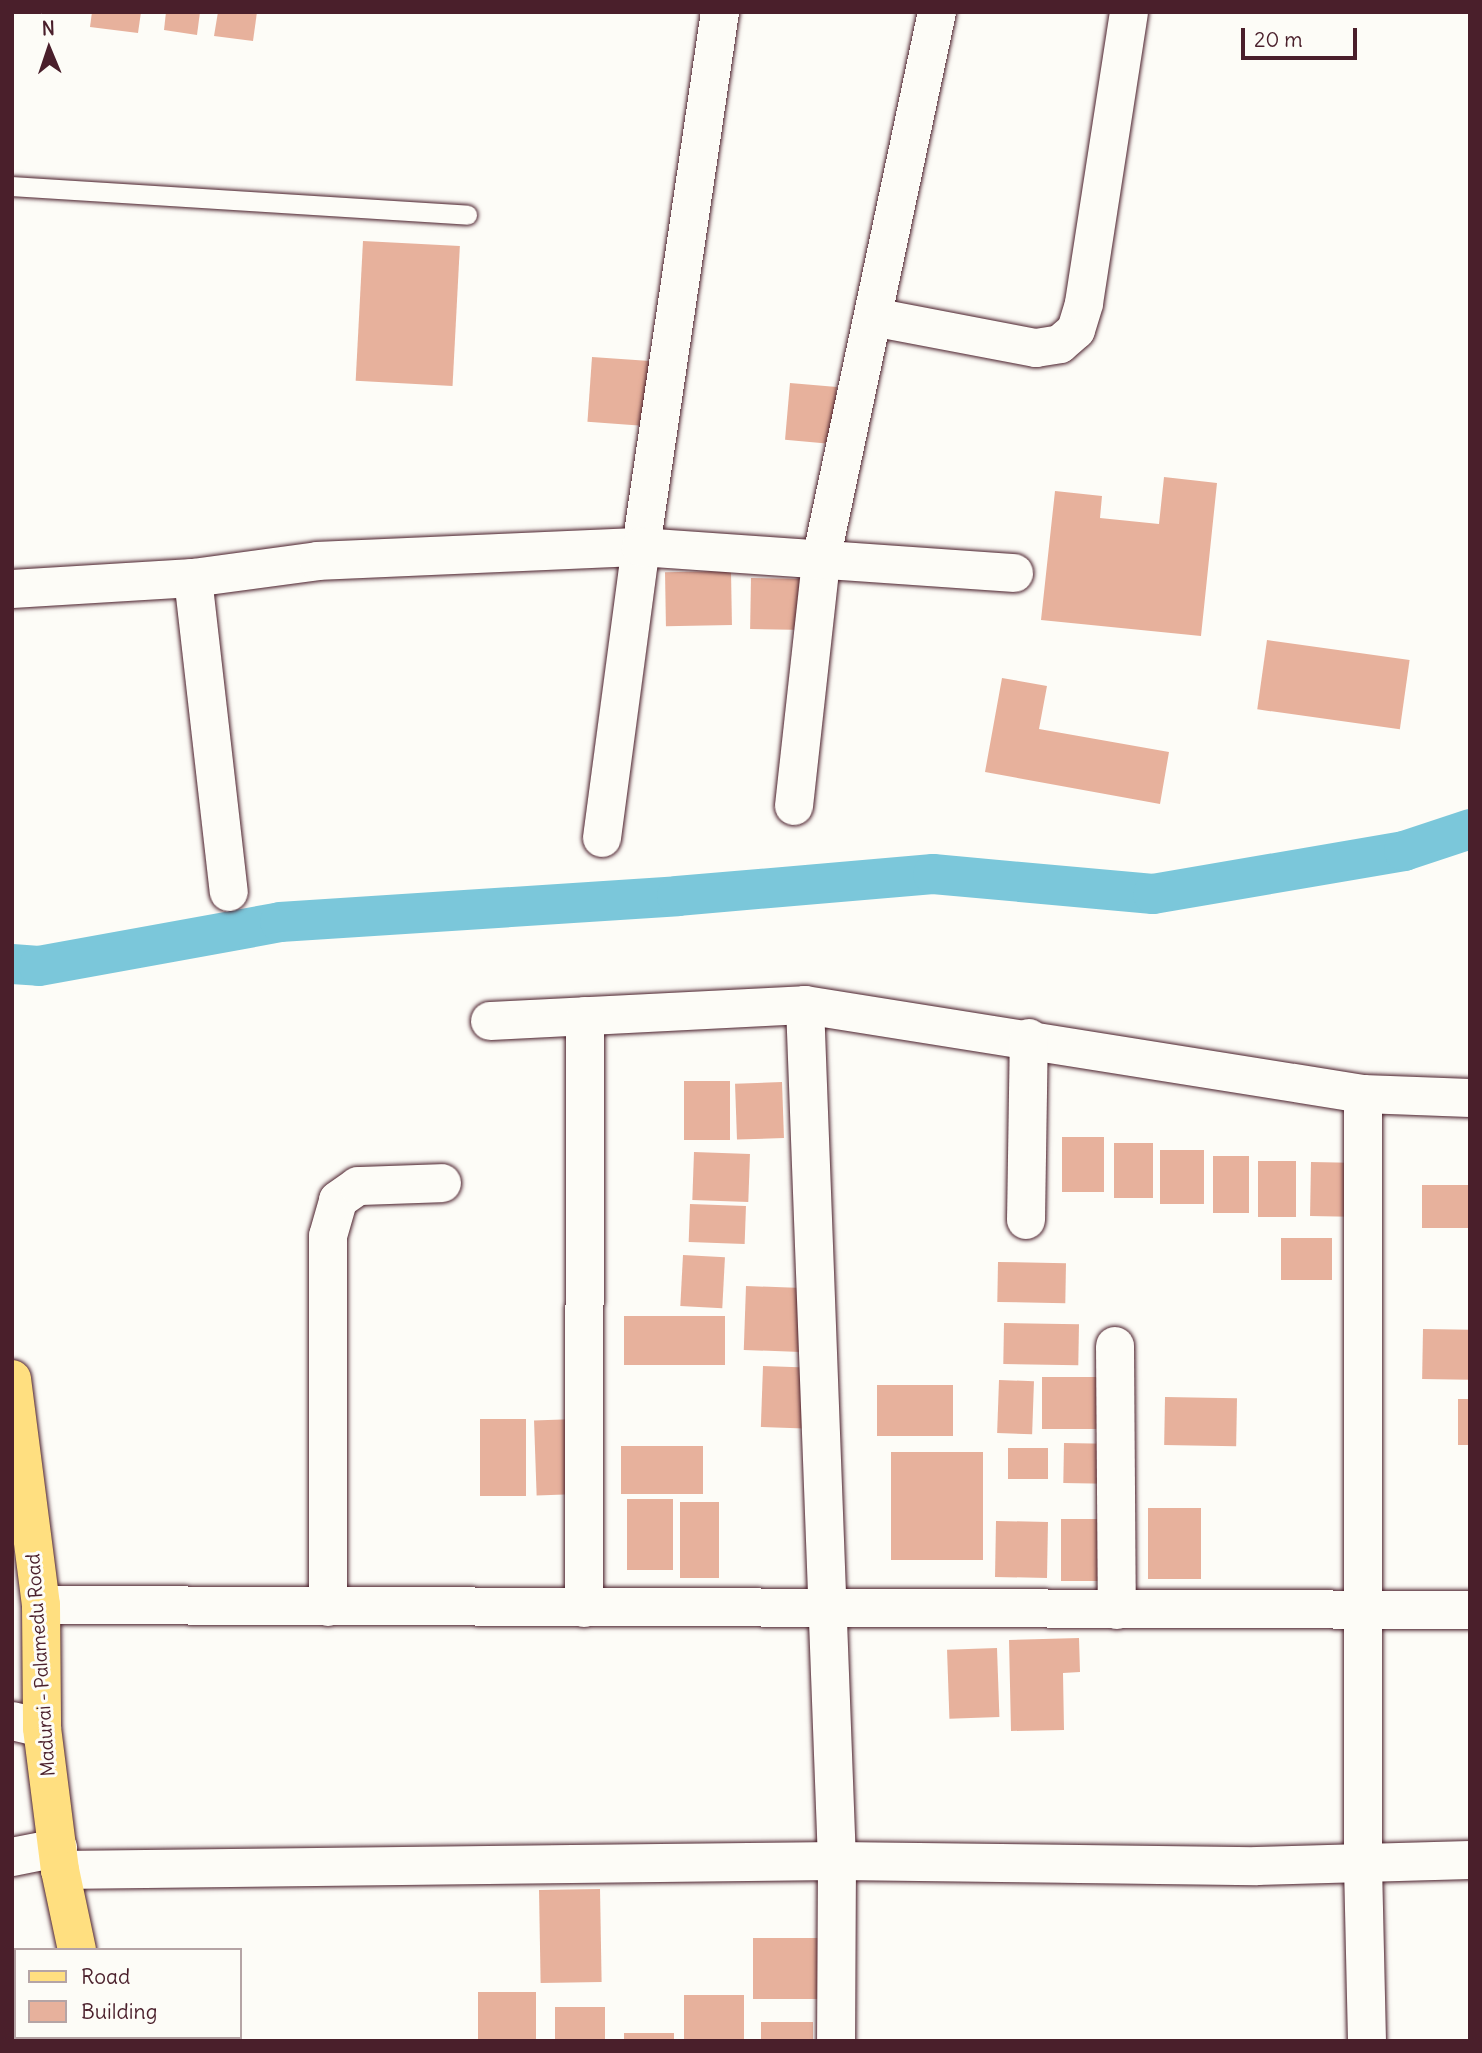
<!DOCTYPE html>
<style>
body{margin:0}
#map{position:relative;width:1482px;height:2053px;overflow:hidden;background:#fdfcf7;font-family:Delius,sans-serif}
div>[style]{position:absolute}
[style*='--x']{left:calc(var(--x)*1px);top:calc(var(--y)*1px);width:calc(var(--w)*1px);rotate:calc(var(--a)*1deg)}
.canal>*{height:40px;margin:-20px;padding:0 20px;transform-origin:20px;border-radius:20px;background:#7bc7da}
.building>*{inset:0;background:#e7b19c;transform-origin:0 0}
.roads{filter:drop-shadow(0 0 2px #4a1f2b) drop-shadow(0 0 2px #4a1f2b)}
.lane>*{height:19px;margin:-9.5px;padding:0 9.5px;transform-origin:9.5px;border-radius:9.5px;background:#fdfcf7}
.street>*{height:38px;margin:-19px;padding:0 19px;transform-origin:19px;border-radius:19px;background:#fdfcf7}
.primary>*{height:38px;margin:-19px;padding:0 19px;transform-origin:19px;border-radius:19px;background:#ffdf80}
span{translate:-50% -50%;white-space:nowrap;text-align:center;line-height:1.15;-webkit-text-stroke:6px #fdfcf7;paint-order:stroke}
.street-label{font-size:19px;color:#4a1f2b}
.frame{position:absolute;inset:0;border:14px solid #4a1f2b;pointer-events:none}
.legend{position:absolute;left:14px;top:1948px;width:228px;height:91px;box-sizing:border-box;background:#fdfcf7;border:2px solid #b5a4a5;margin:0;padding:9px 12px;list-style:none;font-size:21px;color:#4a1f2b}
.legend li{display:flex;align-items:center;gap:14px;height:35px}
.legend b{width:35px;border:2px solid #b5a4a5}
.north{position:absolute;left:14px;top:14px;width:70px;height:70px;-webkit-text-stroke:5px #fdfcf7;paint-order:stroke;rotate:358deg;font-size:19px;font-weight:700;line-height:28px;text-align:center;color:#4a1f2b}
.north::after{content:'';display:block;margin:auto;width:24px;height:32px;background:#4a1f2b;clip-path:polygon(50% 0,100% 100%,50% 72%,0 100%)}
.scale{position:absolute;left:1241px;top:28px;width:116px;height:32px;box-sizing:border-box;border:4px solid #4a1f2b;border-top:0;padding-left:9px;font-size:21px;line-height:24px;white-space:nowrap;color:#4a1f2b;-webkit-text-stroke:5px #fdfcf7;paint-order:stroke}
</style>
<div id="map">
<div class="canal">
<div style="--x:12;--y:964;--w:27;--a:4"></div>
<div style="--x:39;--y:966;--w:245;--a:-10.3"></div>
<div style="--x:280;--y:922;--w:398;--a:-3.7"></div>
<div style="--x:677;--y:896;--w:257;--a:-4.9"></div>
<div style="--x:933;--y:874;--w:221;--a:5.2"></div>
<div style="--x:1153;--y:894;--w:255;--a:-9.7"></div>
<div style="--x:1404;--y:851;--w:70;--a:-18.4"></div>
</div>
<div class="building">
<div style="clip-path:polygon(92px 12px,141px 12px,138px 33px,90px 27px)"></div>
<div style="clip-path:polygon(166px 12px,200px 12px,197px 35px,164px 30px)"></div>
<div style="clip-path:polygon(218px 12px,257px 12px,253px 41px,214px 36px)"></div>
<div style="left:363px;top:241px;width:97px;height:140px;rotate:3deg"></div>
<div style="left:592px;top:357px;width:58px;height:65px;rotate:4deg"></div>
<div style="left:790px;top:383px;width:47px;height:57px;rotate:5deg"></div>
<div style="clip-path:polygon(1164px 477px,1217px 483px,1201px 636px,1041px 620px,1055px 491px,1102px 496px,1100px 518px,1159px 524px)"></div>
<div style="left:731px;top:571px;width:54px;height:66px;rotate:89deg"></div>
<div style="left:751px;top:578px;width:56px;height:51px;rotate:1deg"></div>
<div style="left:1267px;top:640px;width:144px;height:70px;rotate:8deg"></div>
<div style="clip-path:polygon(1002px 678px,1047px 686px,1039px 729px,1169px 752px,1160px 804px,985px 772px)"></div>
<div style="left:684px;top:1081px;width:46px;height:59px"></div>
<div style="left:782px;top:1082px;width:56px;height:47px;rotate:88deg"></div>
<div style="left:1062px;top:1137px;width:42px;height:55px"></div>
<div style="left:1114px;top:1143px;width:39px;height:55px"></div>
<div style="left:1160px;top:1150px;width:44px;height:54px"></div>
<div style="left:694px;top:1152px;width:56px;height:48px;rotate:2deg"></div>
<div style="left:1213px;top:1156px;width:36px;height:57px"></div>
<div style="left:1258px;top:1161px;width:38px;height:56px"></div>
<div style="left:1311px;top:1162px;width:39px;height:54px;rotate:1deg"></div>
<div style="left:1422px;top:1185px;width:46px;height:43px"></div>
<div style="left:690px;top:1204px;width:56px;height:38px;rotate:2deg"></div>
<div style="left:1281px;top:1238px;width:51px;height:42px"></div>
<div style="left:683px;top:1255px;width:42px;height:51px;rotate:3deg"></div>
<div style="left:998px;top:1262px;width:68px;height:40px;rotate:1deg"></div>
<div style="left:746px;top:1286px;width:57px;height:64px;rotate:2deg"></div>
<div style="left:624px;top:1316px;width:101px;height:49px"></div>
<div style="left:1004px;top:1323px;width:75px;height:41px;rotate:1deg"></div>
<div style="left:1423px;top:1329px;width:47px;height:50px;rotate:1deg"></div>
<div style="left:763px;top:1366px;width:50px;height:61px;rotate:2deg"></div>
<div style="left:1042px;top:1377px;width:55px;height:52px"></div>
<div style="left:999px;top:1380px;width:35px;height:53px;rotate:2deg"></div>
<div style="left:877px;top:1385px;width:76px;height:51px"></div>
<div style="left:1165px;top:1397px;width:72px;height:48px;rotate:1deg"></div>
<div style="left:1458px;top:1399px;width:12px;height:46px"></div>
<div style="left:480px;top:1419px;width:46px;height:77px"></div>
<div style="left:576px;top:1419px;width:75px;height:42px;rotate:88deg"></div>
<div style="left:1064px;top:1443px;width:43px;height:40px;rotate:1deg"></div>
<div style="left:621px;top:1446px;width:82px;height:48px"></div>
<div style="left:1008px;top:1448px;width:40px;height:31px"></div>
<div style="left:891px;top:1452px;width:92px;height:108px"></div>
<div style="left:627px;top:1499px;width:46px;height:71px"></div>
<div style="left:680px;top:1502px;width:39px;height:76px"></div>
<div style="left:1148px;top:1508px;width:53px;height:71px"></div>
<div style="left:1061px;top:1519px;width:50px;height:62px"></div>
<div style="left:996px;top:1521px;width:52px;height:56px;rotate:1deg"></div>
<div style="clip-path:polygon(1079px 1638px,1080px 1672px,1063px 1673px,1064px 1730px,1011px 1731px,1009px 1640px)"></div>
<div style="left:997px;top:1648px;width:69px;height:50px;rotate:88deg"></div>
<div style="left:600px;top:1889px;width:93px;height:61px;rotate:89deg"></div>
<div style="left:753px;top:1938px;width:66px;height:61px"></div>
<div style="left:536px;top:1992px;width:49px;height:58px;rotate:90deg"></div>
<div style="left:684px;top:1995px;width:60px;height:46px"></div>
<div style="left:555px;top:2007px;width:50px;height:34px"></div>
<div style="left:761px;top:2022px;width:52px;height:19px"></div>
<div style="left:624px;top:2033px;width:50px;height:8px"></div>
</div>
<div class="roads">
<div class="lane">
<div style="--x:12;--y:186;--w:456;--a:3.6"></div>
</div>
<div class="street">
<div style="--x:873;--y:317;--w:166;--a:10.8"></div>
<div style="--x:1036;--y:348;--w:24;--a:-9"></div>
<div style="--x:1060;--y:344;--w:21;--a:-41"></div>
<div style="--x:1076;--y:330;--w:28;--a:-73"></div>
<div style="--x:1084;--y:303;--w:294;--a:-81.2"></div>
<div style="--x:193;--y:578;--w:316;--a:83.5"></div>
<div style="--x:12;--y:589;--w:181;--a:-3.5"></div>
<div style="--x:193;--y:578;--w:126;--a:-7.7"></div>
<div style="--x:318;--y:561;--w:323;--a:-2.5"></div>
<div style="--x:641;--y:547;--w:541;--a:-81.6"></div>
<div style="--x:794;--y:806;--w:247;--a:-83.7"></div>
<div style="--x:821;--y:560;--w:560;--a:-78.05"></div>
<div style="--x:602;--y:838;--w:294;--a:-82.4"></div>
<div style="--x:641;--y:547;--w:374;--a:4"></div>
<div style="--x:805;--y:1005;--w:857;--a:87.86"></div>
<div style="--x:837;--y:1861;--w:180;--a:90.3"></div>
<div style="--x:490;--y:1021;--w:315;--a:-2.9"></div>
<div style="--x:805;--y:1005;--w:565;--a:9.06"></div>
<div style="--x:1363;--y:1094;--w:107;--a:2.1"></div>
<div style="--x:1363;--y:1094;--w:771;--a:90"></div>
<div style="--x:1363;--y:1865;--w:176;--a:88.7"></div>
<div style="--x:1026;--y:1220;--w:182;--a:-89.1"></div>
<div style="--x:1115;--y:1346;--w:264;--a:89.6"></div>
<div style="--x:41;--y:1605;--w:1429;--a:0.2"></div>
<div style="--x:328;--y:1607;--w:371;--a:-90"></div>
<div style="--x:328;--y:1236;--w:37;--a:-74"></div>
<div style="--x:338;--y:1200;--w:24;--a:-35"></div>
<div style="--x:358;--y:1186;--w:84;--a:-2"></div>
<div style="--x:584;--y:1608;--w:592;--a:-89.9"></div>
<div style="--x:12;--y:1721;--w:31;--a:13"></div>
<div style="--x:12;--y:1857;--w:47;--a:-11.1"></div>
<div style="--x:60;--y:1870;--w:777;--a:-0.66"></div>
<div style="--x:837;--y:1861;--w:420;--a:0.7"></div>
<div style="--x:1257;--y:1866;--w:213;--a:-1.6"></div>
</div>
<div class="primary">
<div style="--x:12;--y:1379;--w:228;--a:82.7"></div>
<div style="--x:41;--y:1605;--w:123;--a:89.5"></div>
<div style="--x:42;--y:1728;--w:143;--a:82.8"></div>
<div style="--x:60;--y:1870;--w:82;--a:78"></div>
<div style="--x:95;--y:2037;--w:4;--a:76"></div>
</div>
</div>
<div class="street-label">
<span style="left:41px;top:1665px;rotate:-94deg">Madurai - Palamedu Road</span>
</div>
<div class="frame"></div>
<ul class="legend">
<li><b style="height:9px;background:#ffdf80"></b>Road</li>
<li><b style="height:19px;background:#e7b19c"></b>Building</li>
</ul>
<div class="north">N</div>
<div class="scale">20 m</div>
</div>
